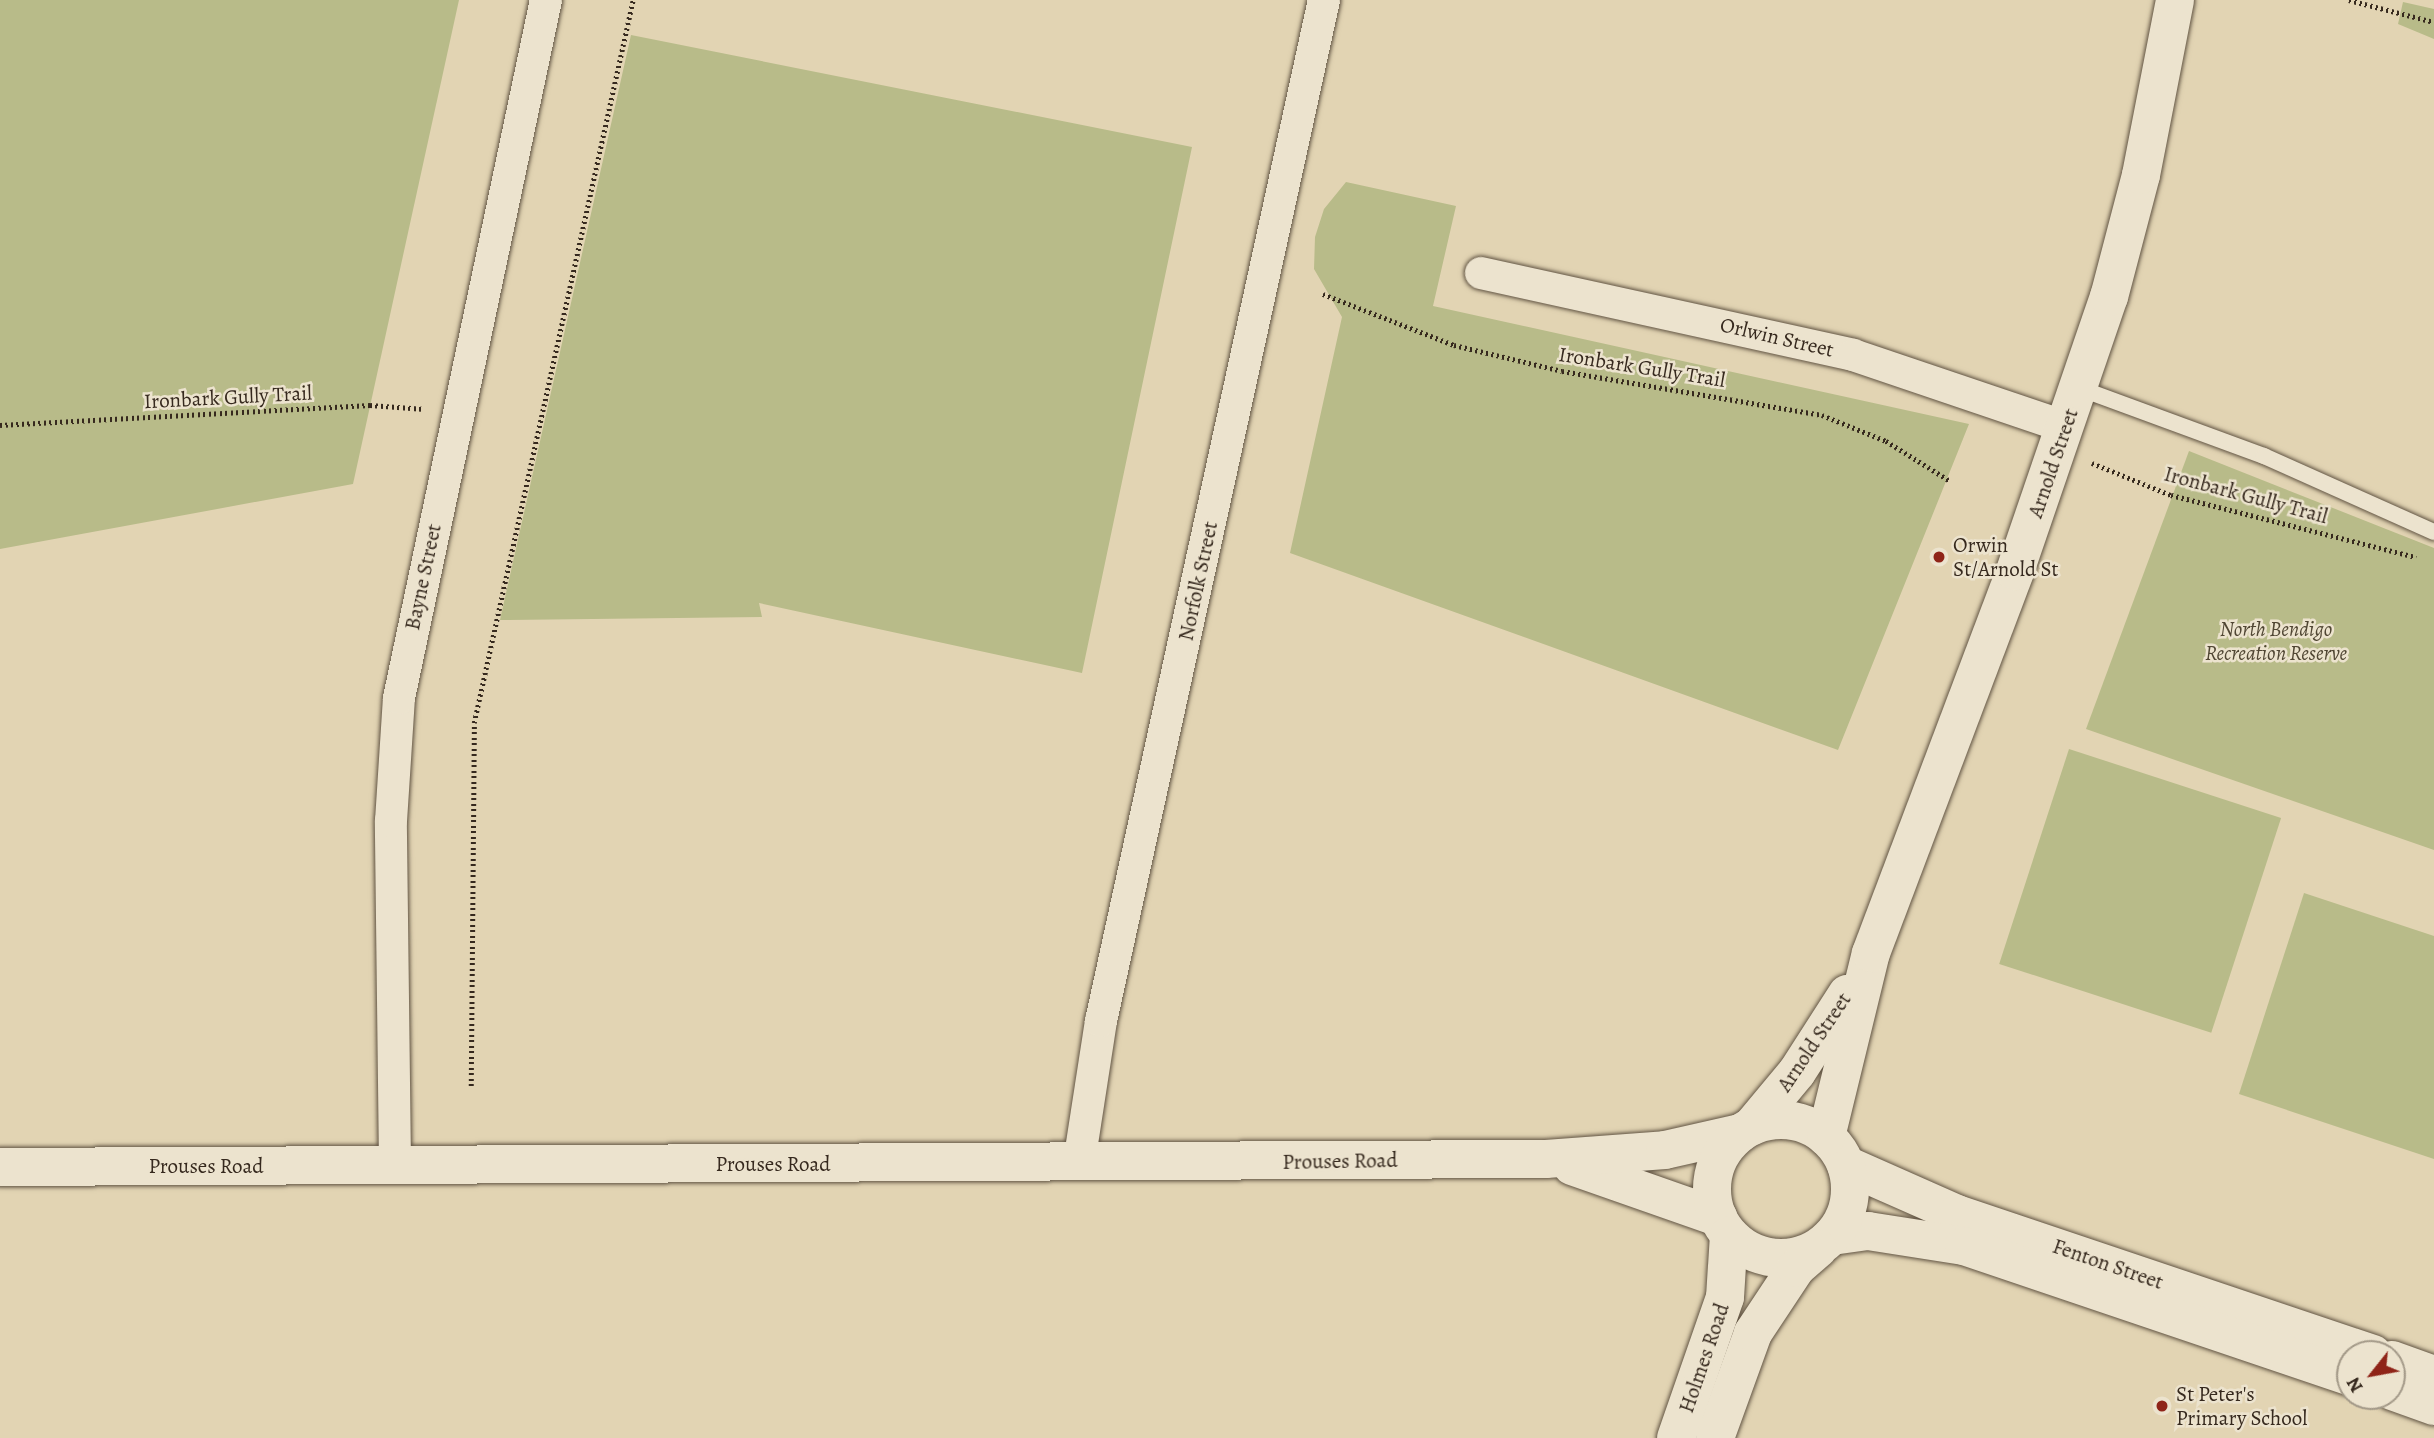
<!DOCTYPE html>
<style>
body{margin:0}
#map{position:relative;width:2434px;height:1438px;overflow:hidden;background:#e2d4b3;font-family:Alegreya,serif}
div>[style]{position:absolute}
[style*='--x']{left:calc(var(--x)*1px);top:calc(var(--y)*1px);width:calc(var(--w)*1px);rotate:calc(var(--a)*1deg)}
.green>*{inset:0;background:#b8bb89;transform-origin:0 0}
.path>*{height:4.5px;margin-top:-2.25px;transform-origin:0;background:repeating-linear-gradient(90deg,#36291e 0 2px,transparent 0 5.5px)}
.roads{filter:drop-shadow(0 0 2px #615443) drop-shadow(0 0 2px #615443)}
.service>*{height:16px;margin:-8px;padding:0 8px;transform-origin:8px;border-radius:8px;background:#ece3ce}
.minor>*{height:32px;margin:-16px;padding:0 16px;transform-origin:16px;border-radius:16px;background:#ece3ce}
.tertiary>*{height:38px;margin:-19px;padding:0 19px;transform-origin:19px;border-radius:19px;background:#ece3ce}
.secondary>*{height:38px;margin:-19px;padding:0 19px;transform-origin:19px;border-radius:19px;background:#ece3ce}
.secondary>.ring{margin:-19px;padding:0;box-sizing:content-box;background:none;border:38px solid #ece3ce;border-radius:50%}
.dots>*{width:19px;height:19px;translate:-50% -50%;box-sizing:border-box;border:4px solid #ece3ce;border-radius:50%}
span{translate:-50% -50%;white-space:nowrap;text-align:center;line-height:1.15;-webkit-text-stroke:5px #ece3ce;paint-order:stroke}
.street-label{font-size:21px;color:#36291e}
.poi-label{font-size:21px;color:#36291e}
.left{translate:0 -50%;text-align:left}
.park-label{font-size:21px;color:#504633;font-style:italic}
.north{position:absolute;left:2336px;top:1340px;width:70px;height:70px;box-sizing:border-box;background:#ece3ce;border:2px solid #a39988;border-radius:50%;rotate:239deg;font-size:19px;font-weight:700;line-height:28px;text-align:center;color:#36291e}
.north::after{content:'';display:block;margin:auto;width:24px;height:32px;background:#8f2418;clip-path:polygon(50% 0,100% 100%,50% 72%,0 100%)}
</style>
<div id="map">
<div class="green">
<div style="clip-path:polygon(0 0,459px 0,353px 484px,0 549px)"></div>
<div style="clip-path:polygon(2403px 2px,2434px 9px,2434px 39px,2398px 24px)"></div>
<div style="clip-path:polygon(631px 35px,1192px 147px,1082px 673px,759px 603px,762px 617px,500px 620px)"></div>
<div style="clip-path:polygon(1346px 182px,1456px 206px,1433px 306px,1969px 424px,1838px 750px,1290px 553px,1342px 317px,1314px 269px,1315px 237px,1324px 209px)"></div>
<div style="clip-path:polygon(2189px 451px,2434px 548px,2434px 850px,2086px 729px)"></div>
<div style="left:2069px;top:749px;width:223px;height:226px;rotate:18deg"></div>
<div style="clip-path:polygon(2304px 893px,2434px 936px,2434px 1159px,2239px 1094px)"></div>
</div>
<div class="path">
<div style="--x:2349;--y:0;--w:88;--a:14.5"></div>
<div style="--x:1323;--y:294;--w:141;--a:21.3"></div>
<div style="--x:1454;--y:345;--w:111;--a:13.5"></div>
<div style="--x:1562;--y:371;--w:264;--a:9.6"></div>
<div style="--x:1822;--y:415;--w:69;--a:22.1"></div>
<div style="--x:1886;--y:441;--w:75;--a:32"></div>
<div style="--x:0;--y:425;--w:371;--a:-3.1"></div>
<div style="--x:370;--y:405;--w:55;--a:4.2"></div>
<div style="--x:2092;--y:463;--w:85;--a:22.1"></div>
<div style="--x:2171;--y:495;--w:253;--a:14.2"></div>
<div style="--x:471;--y:1086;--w:363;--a:-89.5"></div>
<div style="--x:474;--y:723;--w:740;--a:-77.6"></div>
</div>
<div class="roads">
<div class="service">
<div style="--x:2079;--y:388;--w:197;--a:20.2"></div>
<div style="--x:2264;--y:456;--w:186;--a:24.1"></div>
</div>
<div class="minor">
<div style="--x:1481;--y:273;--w:381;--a:12.4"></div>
<div style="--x:1853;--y:355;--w:225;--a:18.7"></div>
<div style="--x:1079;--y:1163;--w:144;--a:-81.2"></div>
<div style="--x:1101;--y:1021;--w:1045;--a:-77.68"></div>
<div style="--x:395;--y:1164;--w:343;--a:-90.7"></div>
<div style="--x:391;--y:821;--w:123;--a:-86.3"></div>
<div style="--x:399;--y:698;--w:713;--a:-78.11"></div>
</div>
<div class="tertiary">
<div style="--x:1846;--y:1165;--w:121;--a:23.8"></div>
<div style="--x:1957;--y:1214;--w:439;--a:18.6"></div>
<div style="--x:1572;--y:1166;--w:155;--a:19.3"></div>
<div style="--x:0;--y:1167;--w:1546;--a:-0.3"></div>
<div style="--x:1546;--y:1159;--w:119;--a:-4.3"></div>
<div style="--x:1665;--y:1150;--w:77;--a:-12.8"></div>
<div style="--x:1832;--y:1236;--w:36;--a:-8"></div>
<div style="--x:1868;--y:1231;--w:97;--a:8.9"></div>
<div style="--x:1964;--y:1246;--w:408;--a:18.7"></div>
<div style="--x:2392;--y:1360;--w:45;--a:19.7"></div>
<div style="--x:2392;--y:1391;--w:45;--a:19.7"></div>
</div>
<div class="secondary">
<div class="ring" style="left:1712px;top:1120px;width:100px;height:100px"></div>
<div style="--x:1752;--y:1126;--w:70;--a:-50.2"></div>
<div style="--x:1797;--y:1072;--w:93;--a:-57.3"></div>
<div style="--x:1826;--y:1137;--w:189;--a:-76.3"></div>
<div style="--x:1871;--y:953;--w:408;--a:-69.3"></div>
<div style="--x:2015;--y:571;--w:290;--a:-71.1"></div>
<div style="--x:2109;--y:297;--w:126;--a:-75.3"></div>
<div style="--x:2141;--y:175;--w:178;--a:-79"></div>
<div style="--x:1676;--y:1438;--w:149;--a:-70.8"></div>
<div style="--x:1725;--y:1297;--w:62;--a:-86.3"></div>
<div style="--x:1715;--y:1438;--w:112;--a:-70.1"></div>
<div style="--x:1753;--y:1333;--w:78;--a:-56.5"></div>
<div style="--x:1796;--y:1268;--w:29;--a:-41"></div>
</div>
</div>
<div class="dots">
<div style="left:1939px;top:557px;background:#8f2418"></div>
<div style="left:2162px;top:1406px;background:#8f2418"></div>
</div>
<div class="street-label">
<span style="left:1777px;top:337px;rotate:13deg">Orlwin Street</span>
<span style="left:1642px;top:367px;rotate:9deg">Ironbark Gully Trail</span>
<span style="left:228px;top:397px;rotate:-3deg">Ironbark Gully Trail</span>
<span style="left:2053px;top:463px;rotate:-71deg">Arnold Street</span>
<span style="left:2246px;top:495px;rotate:15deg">Ironbark Gully Trail</span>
<span style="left:423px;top:577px;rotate:-78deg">Bayne Street</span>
<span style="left:1198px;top:581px;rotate:-78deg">Norfolk Street</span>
<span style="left:1814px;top:1042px;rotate:-56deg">Arnold Street</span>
<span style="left:1340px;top:1161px;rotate:-1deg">Prouses Road</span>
<span style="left:773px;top:1164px">Prouses Road</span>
<span style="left:206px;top:1166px">Prouses Road</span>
<span style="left:2108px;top:1264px;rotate:19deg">Fenton Street</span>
<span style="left:1704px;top:1358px;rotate:-71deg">Holmes Road</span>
</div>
<div class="poi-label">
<span class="left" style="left:1953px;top:557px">Orwin<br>St/Arnold St</span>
<span class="left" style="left:2176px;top:1406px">St Peter's<br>Primary School</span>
</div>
<div class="park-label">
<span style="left:2276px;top:641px">North Bendigo<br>Recreation Reserve</span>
</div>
<div class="north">N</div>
</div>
